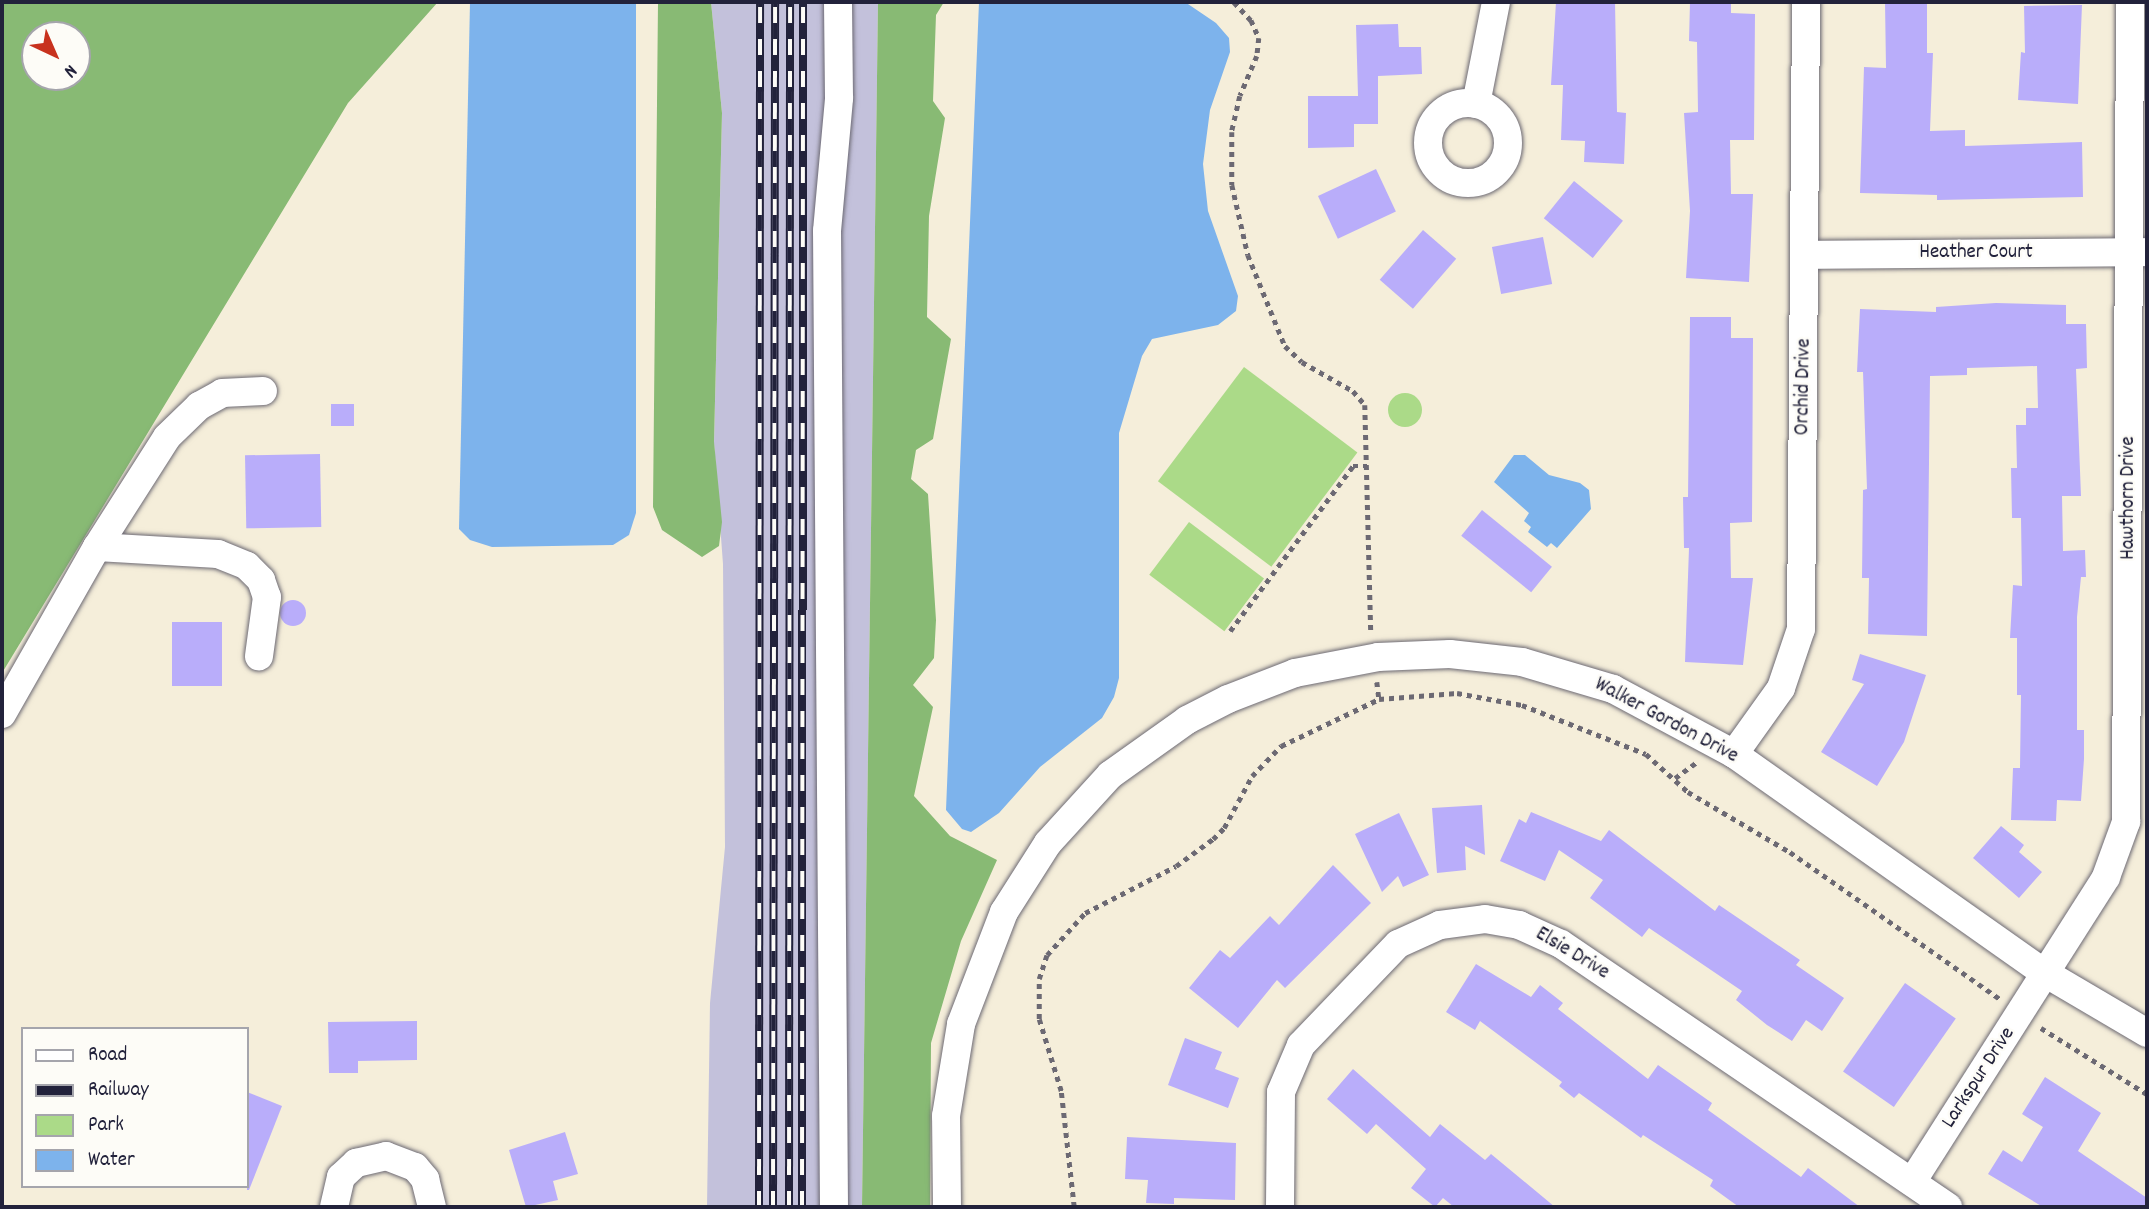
<!DOCTYPE html>
<style>
body{margin:0}
#map{position:relative;width:2149px;height:1209px;overflow:hidden;background:#f5eeda;font-family:Dekko,sans-serif}
div>[style]{position:absolute}
[style*='--x']{left:calc(var(--x)*1px);top:calc(var(--y)*1px);width:calc(var(--w)*1px);rotate:calc(var(--a)*1deg)}
.industrial>*{inset:0;background:#c3c1db}
.green>*{inset:0;background:#abda88;transform-origin:0 0}
.round{border-radius:50%}
.forest>*{inset:0;background:#88ba74}
.water>*{inset:0;background:#7db3ec}
.building>*{inset:0;background:#b9adfa;transform-origin:0 0}
.path>*{height:4.5px;margin-top:-2.25px;transform-origin:0;background:repeating-linear-gradient(90deg,#6c6973 0 5px,transparent 0 10px)}
.roads{filter:drop-shadow(0 0 2px #6c6973) drop-shadow(0 0 2px #6c6973)}
.minor>*{height:28px;margin:-14px;padding:0 14px;transform-origin:14px;border-radius:14px;background:#fff}
.minor>.ring{margin:-14px;padding:0;box-sizing:content-box;background:none;border:28px solid #fff;border-radius:50%}
.rail>*{height:8px;margin-top:-4px;transform-origin:0;background:repeating-linear-gradient(90deg,#fdfcf7 0 16px,#22223b 0 32px);box-sizing:border-box;border-block:2px solid #22223b}
span{translate:-50% -50%;white-space:nowrap;text-align:center;line-height:1.15;-webkit-text-stroke:5px #fdfcf7;paint-order:stroke}
.street-label{font-size:21px;color:#22223b}
.frame{position:absolute;inset:0;border:4px solid #22223b;pointer-events:none}
.legend{position:absolute;left:21px;top:1027px;width:228px;height:161px;box-sizing:border-box;background:#fdfcf7;border:2px solid #a5a5ac;margin:0;padding:9px 12px;list-style:none;font-size:21px;color:#22223b}
.legend li{display:flex;align-items:center;gap:14px;height:35px}
.legend b{width:35px;border:2px solid #a5a5ac}
.north{position:absolute;left:21px;top:21px;width:70px;height:70px;box-sizing:border-box;background:#fdfcf7;border:2px solid #a5a5ac;border-radius:50%;rotate:136deg;font-size:19px;font-weight:700;line-height:28px;text-align:center;color:#22223b}
.north::after{content:'';display:block;margin:auto;width:24px;height:32px;background:#c8321e;clip-path:polygon(50% 0,100% 100%,50% 72%,0 100%)}
</style>
<div id="map">
<div class="industrial">
<div style="clip-path:polygon(711px 2px,878px 2px,862px 1207px,707px 1207px,710px 1003px,725px 847px,723px 564px,714px 443px,722px 113px)"></div>
</div>
<div class="green">
<div style="left:1244px;top:367px;width:142px;height:143px;rotate:37deg"></div>
<div class="round" style="left:1388px;top:393px;width:34px;height:34px"></div>
<div style="left:1189px;top:522px;width:94px;height:66px;rotate:37deg"></div>
</div>
<div class="forest">
<div style="clip-path:polygon(evenodd,2px 2px,438px 2px,348px 103px,2px 673px,2px 2px,35px 35px,77px 35px,77px 77px,35px 77px,35px 35px)"></div>
<div style="clip-path:polygon(658px 2px,711px 2px,722px 113px,714px 442px,722px 522px,719px 546px,702px 557px,662px 530px,653px 507px)"></div>
<div style="clip-path:polygon(878px 2px,944px 2px,936px 15px,933px 101px,945px 118px,929px 216px,927px 317px,951px 339px,933px 439px,916px 450px,911px 479px,928px 494px,936px 620px,934px 658px,913px 685px,933px 707px,914px 796px,950px 836px,997px 860px,961px 941px,931px 1043px,930px 1207px,862px 1207px)"></div>
</div>
<div class="water">
<div style="clip-path:polygon(470px 2px,636px 2px,636px 513px,629px 535px,613px 545px,492px 547px,470px 540px,459px 529px)"></div>
<div style="clip-path:polygon(979px 2px,1185px 2px,1216px 23px,1229px 38px,1230px 52px,1210px 110px,1203px 164px,1208px 211px,1238px 296px,1236px 311px,1218px 325px,1152px 339px,1142px 356px,1119px 433px,1119px 678px,1114px 697px,1102px 718px,1040px 767px,999px 813px,971px 832px,962px 829px,946px 810px)"></div>
<div style="clip-path:polygon(1514px 455px,1525px 455px,1549px 475px,1580px 483px,1589px 490px,1591px 509px,1557px 548px,1551px 543px,1547px 547px,1528px 532px,1531px 527px,1524px 521px,1529px 513px,1494px 482px)"></div>
</div>
<div class="building">
<div style="clip-path:polygon(1556px 2px,1615px 2px,1617px 112px,1626px 113px,1624px 164px,1584px 162px,1585px 141px,1561px 140px,1563px 85px,1551px 85px)"></div>
<div style="clip-path:polygon(1690px 2px,1731px 2px,1731px 13px,1755px 14px,1754px 140px,1730px 140px,1731px 194px,1753px 194px,1749px 282px,1686px 278px,1690px 211px,1684px 113px,1698px 112px,1697px 42px,1689px 41px)"></div>
<div style="clip-path:polygon(1885px 2px,1927px 2px,1927px 53px,1933px 53px,1930px 131px,1965px 130px,1965px 146px,2082px 142px,2083px 197px,1937px 200px,1937px 195px,1860px 193px,1864px 67px,1886px 68px)"></div>
<div style="clip-path:polygon(2082px 5px,2078px 104px,2018px 100px,2021px 52px,2025px 53px,2024px 6px)"></div>
<div style="clip-path:polygon(1398px 24px,1399px 47px,1421px 47px,1422px 74px,1378px 76px,1378px 124px,1354px 124px,1354px 147px,1308px 148px,1308px 96px,1358px 96px,1356px 25px)"></div>
<div style="left:1376px;top:169px;width:47px;height:64px;rotate:65deg"></div>
<div style="left:1574px;top:181px;width:63px;height:48px;rotate:39deg"></div>
<div style="left:1423px;top:230px;width:44px;height:66px;rotate:41deg"></div>
<div style="left:1543px;top:237px;width:48px;height:52px;rotate:79deg"></div>
<div style="clip-path:polygon(1996px 303px,2066px 305px,2066px 324px,2086px 324px,2087px 368px,2076px 369px,2081px 496px,2062px 496px,2063px 551px,2085px 550px,2086px 577px,2081px 577px,2077px 617px,2077px 730px,2084px 730px,2084px 759px,2081px 801px,2057px 800px,2056px 821px,2011px 820px,2013px 768px,2020px 768px,2021px 695px,2017px 695px,2017px 638px,2010px 638px,2013px 585px,2022px 586px,2021px 518px,2012px 518px,2011px 468px,2017px 468px,2016px 425px,2026px 425px,2026px 408px,2038px 408px,2037px 366px,1967px 368px,1967px 375px,1930px 376px,1927px 636px,1868px 634px,1869px 578px,1862px 578px,1863px 490px,1867px 489px,1863px 372px,1857px 372px,1860px 309px,1936px 312px,1936px 307px)"></div>
<div style="clip-path:polygon(1690px 317px,1731px 317px,1731px 338px,1753px 338px,1752px 522px,1730px 523px,1731px 578px,1753px 578px,1743px 665px,1685px 662px,1689px 548px,1684px 548px,1683px 497px,1688px 497px)"></div>
<div style="left:331px;top:404px;width:23px;height:22px"></div>
<div style="left:320px;top:454px;width:73px;height:75px;rotate:89deg"></div>
<div style="left:1482px;top:510px;width:90px;height:33px;rotate:39deg"></div>
<div class="round" style="left:280px;top:600px;width:26px;height:26px"></div>
<div style="left:172px;top:622px;width:50px;height:64px"></div>
<div style="clip-path:polygon(1860px 654px,1926px 675px,1904px 742px,1877px 786px,1821px 752px,1864px 684px,1852px 680px)"></div>
<div style="clip-path:polygon(1482px 805px,1485px 855px,1465px 846px,1466px 870px,1437px 873px,1432px 808px)"></div>
<div style="clip-path:polygon(1531px 812px,1601px 841px,1609px 830px,1715px 911px,1719px 905px,1800px 960px,1796px 965px,1844px 998px,1822px 1031px,1806px 1020px,1792px 1041px,1767px 1025px,1736px 1000px,1742px 991px,1649px 928px,1642px 937px,1590px 898px,1603px 880px,1559px 850px,1545px 881px,1500px 861px,1519px 819px,1526px 823px)"></div>
<div style="clip-path:polygon(1399px 813px,1429px 875px,1403px 887px,1398px 876px,1382px 892px,1355px 834px)"></div>
<div style="clip-path:polygon(2001px 826px,2024px 845px,2019px 852px,2042px 872px,2019px 898px,1973px 858px)"></div>
<div style="clip-path:polygon(1333px 865px,1371px 903px,1285px 988px,1277px 980px,1238px 1028px,1189px 988px,1220px 950px,1230px 958px,1270px 916px,1279px 925px)"></div>
<div style="clip-path:polygon(1476px 964px,1531px 997px,1540px 985px,1563px 1003px,1558px 1009px,1648px 1079px,1658px 1065px,1712px 1103px,1708px 1110px,1801px 1177px,1808px 1168px,1860px 1207px,1739px 1207px,1710px 1186px,1713px 1180px,1643px 1135px,1641px 1138px,1579px 1093px,1574px 1098px,1559px 1086px,1562px 1082px,1480px 1021px,1475px 1030px,1446px 1012px)"></div>
<div style="left:1905px;top:983px;width:62px;height:108px;rotate:35deg"></div>
<div style="clip-path:polygon(417px 1021px,417px 1060px,358px 1061px,358px 1073px,329px 1073px,328px 1022px)"></div>
<div style="clip-path:polygon(1185px 1038px,1222px 1052px,1215px 1069px,1239px 1078px,1228px 1108px,1168px 1085px)"></div>
<div style="clip-path:polygon(1353px 1069px,1430px 1137px,1440px 1124px,1485px 1160px,1491px 1154px,1555px 1207px,1454px 1207px,1443px 1198px,1435px 1207px,1411px 1188px,1426px 1169px,1376px 1124px,1367px 1134px,1327px 1099px)"></div>
<div style="clip-path:polygon(2045px 1077px,2101px 1113px,2078px 1151px,2147px 1198px,2147px 1207px,2043px 1207px,1988px 1174px,2003px 1150px,2022px 1162px,2043px 1127px,2022px 1114px)"></div>
<div style="clip-path:polygon(247px 1092px,282px 1106px,249px 1190px,247px 1190px)"></div>
<div style="clip-path:polygon(565px 1132px,578px 1174px,553px 1181px,558px 1200px,526px 1207px,509px 1150px)"></div>
<div style="clip-path:polygon(1127px 1137px,1236px 1143px,1235px 1200px,1174px 1198px,1174px 1204px,1146px 1203px,1148px 1180px,1125px 1179px)"></div>
</div>
<div class="path">
<div style="--x:1234;--y:2;--w:25;--a:47"></div>
<div style="--x:1251;--y:20;--w:20;--a:66"></div>
<div style="--x:1259;--y:38;--w:18;--a:96"></div>
<div style="--x:1257;--y:56;--w:43;--a:113"></div>
<div style="--x:1240;--y:96;--w:37;--a:103"></div>
<div style="--x:1232;--y:132;--w:53;--a:90"></div>
<div style="--x:1232;--y:185;--w:72;--a:77.1"></div>
<div style="--x:1248;--y:255;--w:98;--a:67.9"></div>
<div style="--x:1285;--y:346;--w:23;--a:43"></div>
<div style="--x:1302;--y:362;--w:59;--a:29.6"></div>
<div style="--x:1353;--y:391;--w:18;--a:49"></div>
<div style="--x:1365;--y:405;--w:227;--a:88.5"></div>
<div style="--x:1230;--y:631;--w:206;--a:-53.3"></div>
<div style="--x:1353;--y:466;--w:14;--a:0"></div>
<div style="--x:1377;--y:682;--w:17;--a:83"></div>
<div style="--x:1675;--y:778;--w:27;--a:-36"></div>
<div style="--x:2041;--y:1028;--w:125;--a:31.9"></div>
<div style="--x:1074;--y:1207;--w:117;--a:-96.4"></div>
<div style="--x:1061;--y:1091;--w:75;--a:-107"></div>
<div style="--x:1039;--y:1019;--w:40;--a:-90"></div>
<div style="--x:1039;--y:979;--w:25;--a:-72"></div>
<div style="--x:1047;--y:955;--w:57;--a:-47.9"></div>
<div style="--x:1085;--y:913;--w:102;--a:-27.3"></div>
<div style="--x:1176;--y:866;--w:46;--a:-36.1"></div>
<div style="--x:1213;--y:839;--w:16;--a:-45"></div>
<div style="--x:1224;--y:828;--w:59;--a:-61.7"></div>
<div style="--x:1252;--y:776;--w:42;--a:-46"></div>
<div style="--x:1281;--y:746;--w:109;--a:-25.6"></div>
<div style="--x:1379;--y:699;--w:78;--a:-4.4"></div>
<div style="--x:1457;--y:693;--w:66;--a:10.5"></div>
<div style="--x:1522;--y:705;--w:133;--a:21.6"></div>
<div style="--x:1646;--y:754;--w:57;--a:42.1"></div>
<div style="--x:1688;--y:792;--w:118;--a:30.5"></div>
<div style="--x:1790;--y:852;--w:256;--a:35"></div>
</div>
<div class="roads">
<div class="minor">
<div class="ring" style="left:1428px;top:103px;width:52px;height:52px"></div>
<div style="--x:1476;--y:104;--w:104;--a:-78.9"></div>
<div style="--x:1805;--y:255;--w:342;--a:-0.5"></div>
<div style="--x:97;--y:547;--w:121;--a:3.3"></div>
<div style="--x:218;--y:554;--w:31;--a:22"></div>
<div style="--x:247;--y:566;--w:20;--a:45"></div>
<div style="--x:261;--y:580;--w:18;--a:71"></div>
<div style="--x:267;--y:597;--w:60;--a:97.7"></div>
<div style="--x:2;--y:714;--w:192;--a:-60.4"></div>
<div style="--x:97;--y:547;--w:130;--a:-57.5"></div>
<div style="--x:167;--y:437;--w:45;--a:-44.1"></div>
<div style="--x:199;--y:406;--w:26;--a:-29"></div>
<div style="--x:222;--y:393;--w:41;--a:-2.8"></div>
<div style="--x:1734;--y:754;--w:81;--a:-54.5"></div>
<div style="--x:1781;--y:688;--w:62;--a:-71.3"></div>
<div style="--x:1801;--y:629;--w:627;--a:-89.54"></div>
<div style="--x:1912;--y:1182;--w:361;--a:-57.5"></div>
<div style="--x:2106;--y:877;--w:59;--a:-70"></div>
<div style="--x:2126;--y:822;--w:820;--a:-89.72"></div>
<div style="--x:334;--y:1207;--w:31;--a:-77"></div>
<div style="--x:341;--y:1177;--w:21;--a:-43"></div>
<div style="--x:356;--y:1163;--w:31;--a:-13"></div>
<div style="--x:386;--y:1156;--w:31;--a:21"></div>
<div style="--x:415;--y:1167;--w:16;--a:50"></div>
<div style="--x:425;--y:1179;--w:29;--a:76"></div>
<div style="--x:834;--y:1207;--w:976;--a:-90.41"></div>
<div style="--x:827;--y:231;--w:134;--a:-84.8"></div>
<div style="--x:839;--y:98;--w:96;--a:-90.6"></div>
<div style="--x:947;--y:1207;--w:91;--a:-90.6"></div>
<div style="--x:946;--y:1116;--w:93;--a:-80.7"></div>
<div style="--x:961;--y:1024;--w:120;--a:-69"></div>
<div style="--x:1004;--y:912;--w:82;--a:-57.5"></div>
<div style="--x:1048;--y:843;--w:92;--a:-47.6"></div>
<div style="--x:1110;--y:775;--w:95;--a:-35.5"></div>
<div style="--x:1187;--y:720;--w:46;--a:-27.1"></div>
<div style="--x:1228;--y:699;--w:72;--a:-21.2"></div>
<div style="--x:1295;--y:673;--w:85;--a:-10.9"></div>
<div style="--x:1378;--y:657;--w:72;--a:-2.4"></div>
<div style="--x:1450;--y:654;--w:72;--a:6.3"></div>
<div style="--x:1522;--y:662;--w:95;--a:16.5"></div>
<div style="--x:1613;--y:689;--w:137;--a:28.2"></div>
<div style="--x:1734;--y:754;--w:380;--a:35.2"></div>
<div style="--x:2045;--y:973;--w:118;--a:30.5"></div>
<div style="--x:1280;--y:1207;--w:115;--a:-89.5"></div>
<div style="--x:1281;--y:1092;--w:51;--a:-66.9"></div>
<div style="--x:1301;--y:1045;--w:140;--a:-46.2"></div>
<div style="--x:1398;--y:944;--w:46;--a:-24.3"></div>
<div style="--x:1440;--y:925;--w:45;--a:-7.6"></div>
<div style="--x:1485;--y:919;--w:35;--a:10"></div>
<div style="--x:1519;--y:925;--w:46;--a:24.3"></div>
<div style="--x:1561;--y:944;--w:468;--a:34.2"></div>
</div>
</div>
<div class="rail">
<div style="--x:759;--y:1207;--w:1205;--a:-89.95"></div>
<div style="--x:773;--y:1207;--w:1205;--a:-89.9"></div>
<div style="--x:789;--y:1207;--w:1205;--a:-89.95"></div>
<div style="--x:802;--y:1207;--w:1205;--a:-89.95"></div>
</div>
<div class="street-label">
<span style="left:1976px;top:253px">Heather Court</span>
<span style="left:1804px;top:387px;rotate:-89deg">Orchid Drive</span>
<span style="left:2129px;top:498px;rotate:-90deg">Hawthorn Drive</span>
<span style="left:1666px;top:721px;rotate:28deg">Walker Gordon Drive</span>
<span style="left:1572px;top:954px;rotate:31deg">Elsie Drive</span>
<span style="left:1979px;top:1078px;rotate:-57deg">Larkspur Drive</span>
</div>
<div class="frame"></div>
<ul class="legend">
<li><b style="height:9px;background:#fff"></b>Road</li>
<li><b style="height:9px;background:#22223b"></b>Railway</li>
<li><b style="height:19px;background:#abda88"></b>Park</li>
<li><b style="height:19px;background:#7db3ec"></b>Water</li>
</ul>
<div class="north">N</div>
</div>
